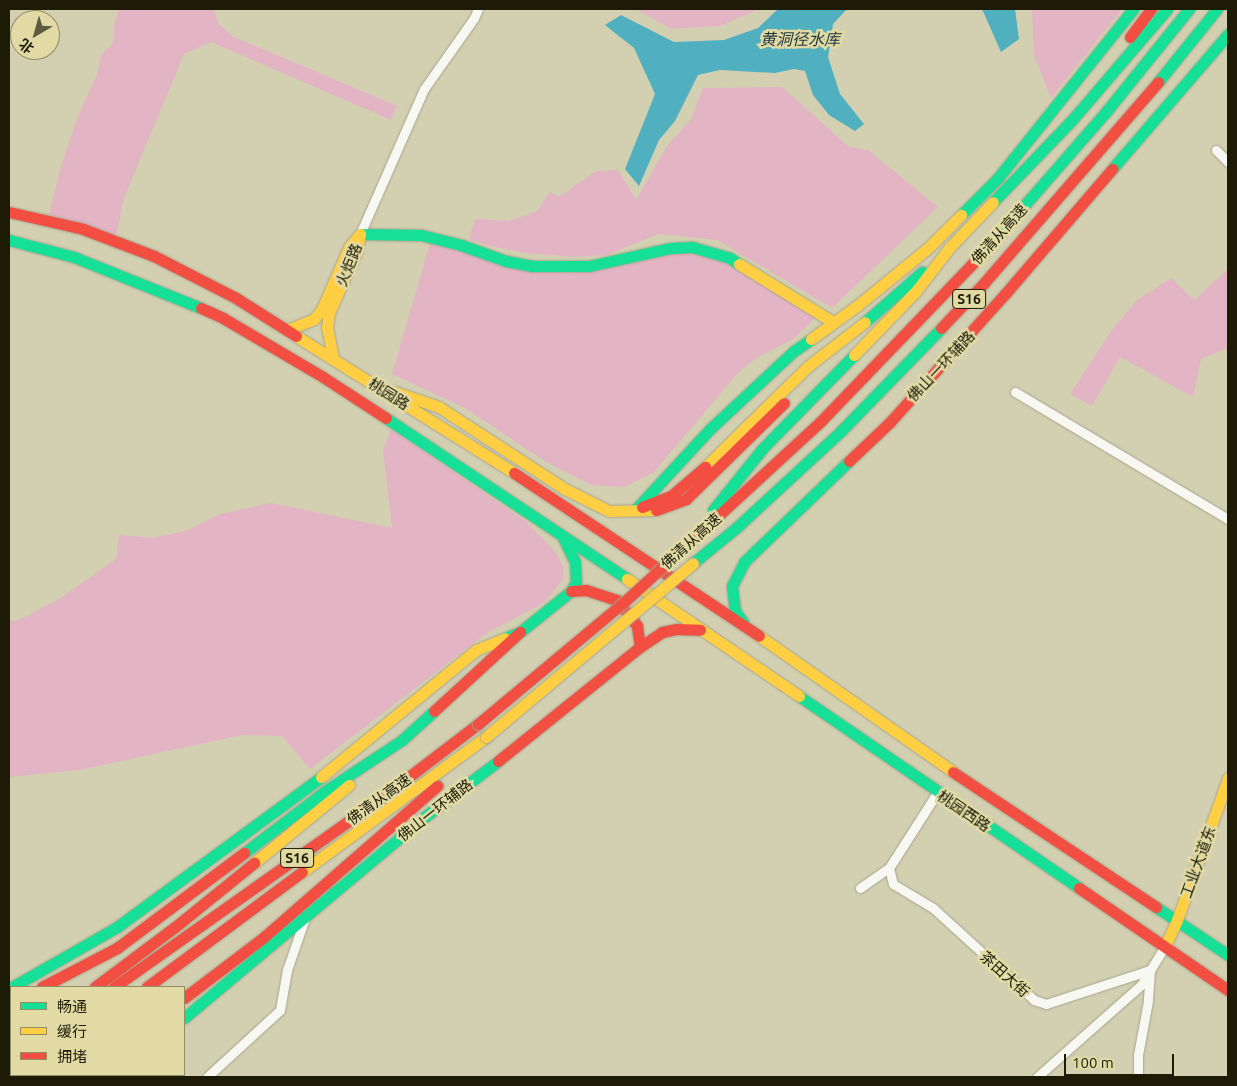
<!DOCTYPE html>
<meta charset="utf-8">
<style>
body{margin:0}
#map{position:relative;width:1237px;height:1086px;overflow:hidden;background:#d3d0b2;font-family:Ubuntu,"Noto Sans SC",sans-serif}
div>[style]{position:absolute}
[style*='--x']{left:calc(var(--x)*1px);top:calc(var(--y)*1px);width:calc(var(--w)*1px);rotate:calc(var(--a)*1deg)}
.green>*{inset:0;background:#e2b4c4}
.water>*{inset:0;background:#50b0bf}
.roads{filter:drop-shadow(0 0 1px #a7a58e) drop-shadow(0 0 1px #a7a58e)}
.street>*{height:9px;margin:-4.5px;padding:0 4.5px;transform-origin:4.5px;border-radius:4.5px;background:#f8f8f3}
.fast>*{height:11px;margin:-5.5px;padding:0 5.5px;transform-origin:5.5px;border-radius:5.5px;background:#16e098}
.slow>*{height:11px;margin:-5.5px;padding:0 5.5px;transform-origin:5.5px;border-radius:5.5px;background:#ffcf43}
.jam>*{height:11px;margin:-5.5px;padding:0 5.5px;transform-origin:5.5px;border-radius:5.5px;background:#f24e42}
.bridges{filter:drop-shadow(0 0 1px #a7a58e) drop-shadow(0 0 1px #a7a58e)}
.slow-bridge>*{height:11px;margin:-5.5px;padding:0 5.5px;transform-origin:5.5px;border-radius:5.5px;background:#ffcf43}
.jam-bridge>*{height:11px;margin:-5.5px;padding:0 5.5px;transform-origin:5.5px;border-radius:5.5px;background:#f24e42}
span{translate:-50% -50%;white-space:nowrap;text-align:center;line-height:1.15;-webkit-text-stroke:5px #e1daa5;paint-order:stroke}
.shield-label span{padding:1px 4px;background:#e1daa5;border:1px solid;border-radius:4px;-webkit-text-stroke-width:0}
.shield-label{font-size:14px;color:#1d1a06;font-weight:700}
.street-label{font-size:15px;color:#1d1a06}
.water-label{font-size:16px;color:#1b353d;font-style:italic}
.frame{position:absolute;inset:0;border:10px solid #1d1a06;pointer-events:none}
.legend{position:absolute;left:10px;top:986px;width:175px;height:90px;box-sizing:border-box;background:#e1daa5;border:1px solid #938d65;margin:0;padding:6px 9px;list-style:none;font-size:15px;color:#1d1a06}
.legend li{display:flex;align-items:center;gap:10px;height:25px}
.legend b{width:25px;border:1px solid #938d65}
.north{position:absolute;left:10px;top:10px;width:50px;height:50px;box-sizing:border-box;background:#e1daa5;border:1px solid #938d65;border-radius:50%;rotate:218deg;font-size:14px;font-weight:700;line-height:20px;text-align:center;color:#1d1a06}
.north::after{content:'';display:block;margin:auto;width:18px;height:22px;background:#5d5a42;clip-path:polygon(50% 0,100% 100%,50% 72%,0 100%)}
.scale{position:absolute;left:1064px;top:1054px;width:110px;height:22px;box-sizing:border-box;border:2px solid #1d1a06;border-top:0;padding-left:6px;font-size:15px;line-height:18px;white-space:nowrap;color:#1d1a06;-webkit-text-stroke:4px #e1daa5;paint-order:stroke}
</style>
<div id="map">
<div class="green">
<div style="clip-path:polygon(119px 9px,213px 9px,219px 24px,232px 36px,397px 106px,391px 120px,211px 42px,184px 54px,124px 198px,116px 237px,49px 215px,60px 170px,78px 116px,97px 75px,101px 55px,111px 45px,114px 38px,114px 25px)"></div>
<div style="clip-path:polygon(636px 9px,759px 9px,720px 26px,671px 29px)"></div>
<div style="clip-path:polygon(1032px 9px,1122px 9px,1051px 98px,1034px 56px)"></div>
<div style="clip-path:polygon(782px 87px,849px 147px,868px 150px,938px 207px,832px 308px,717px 240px,658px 234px,607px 255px,573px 257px,526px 253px,490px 246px,469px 239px,475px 219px,509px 221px,537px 211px,550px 192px,559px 197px,596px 171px,618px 170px,636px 200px,667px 146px,691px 119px,703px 88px)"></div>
<div style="clip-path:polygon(431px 240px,546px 271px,571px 273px,688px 251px,730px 260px,819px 315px,793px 339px,755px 359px,738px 373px,653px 473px,624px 487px,591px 485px,546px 462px,465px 408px,392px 374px)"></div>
<div style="clip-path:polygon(1228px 269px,1228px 348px,1201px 359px,1193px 397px,1120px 357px,1092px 406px,1070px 394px,1111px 331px,1136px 301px,1171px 278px,1194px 300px)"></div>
<div style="clip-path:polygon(391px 429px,525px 521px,555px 551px,563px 566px,563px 579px,545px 602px,487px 633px,310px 769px,282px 736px,242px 735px,79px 770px,9px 777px,9px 620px,17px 621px,59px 599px,116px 559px,119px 535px,154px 538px,188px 530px,220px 514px,271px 503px,392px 528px,383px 450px)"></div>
</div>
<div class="water">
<div style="clip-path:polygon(778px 9px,847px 9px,833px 24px,828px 57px,840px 94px,864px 124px,855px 131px,829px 115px,813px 95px,805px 71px,794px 69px,775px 73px,720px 70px,698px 75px,675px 121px,659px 140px,639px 186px,625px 169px,655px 94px,634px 48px,605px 25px,621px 15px,674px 42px,724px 40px,758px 28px)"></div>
<div style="clip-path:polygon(982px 9px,1015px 9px,1019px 39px,1001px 52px)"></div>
</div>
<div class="roads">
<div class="street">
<div style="--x:1216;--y:150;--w:17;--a:45"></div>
<div style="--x:360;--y:234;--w:158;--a:-66.2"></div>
<div style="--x:424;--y:89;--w:87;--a:-54.8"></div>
<div style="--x:474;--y:18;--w:10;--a:-66"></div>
<div style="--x:1015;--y:392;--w:248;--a:30.8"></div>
<div style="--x:889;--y:868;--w:16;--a:76"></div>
<div style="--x:893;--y:884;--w:47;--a:31"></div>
<div style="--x:933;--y:908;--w:137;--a:42.3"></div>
<div style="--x:1034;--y:1000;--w:13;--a:18"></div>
<div style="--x:1046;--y:1004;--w:109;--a:-18.1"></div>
<div style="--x:1150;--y:970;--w:31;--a:94"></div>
<div style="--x:1148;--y:1001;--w:55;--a:100.5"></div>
<div style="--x:1138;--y:1055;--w:22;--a:90"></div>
<div style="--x:860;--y:888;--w:35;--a:-35"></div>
<div style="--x:889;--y:868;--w:89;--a:-57.4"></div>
<div style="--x:207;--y:1077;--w:99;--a:-42.5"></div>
<div style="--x:280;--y:1010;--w:41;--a:-80.1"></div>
<div style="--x:287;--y:970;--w:55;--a:-70.9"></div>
<div style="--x:1037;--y:1077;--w:139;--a:-41.5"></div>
<div style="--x:1141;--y:985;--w:46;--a:-58.4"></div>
</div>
<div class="fast">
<div style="--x:1158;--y:82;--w:94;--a:-51.1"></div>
<div style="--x:1112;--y:169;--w:178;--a:-49.3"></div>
<div style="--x:993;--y:202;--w:114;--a:-46.1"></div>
<div style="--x:1072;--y:120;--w:146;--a:-49.4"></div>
<div style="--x:961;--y:215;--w:51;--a:-45"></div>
<div style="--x:997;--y:179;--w:218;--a:-51.3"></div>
<div style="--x:360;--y:234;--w:61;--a:0.9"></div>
<div style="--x:421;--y:235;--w:41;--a:14"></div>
<div style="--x:461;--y:245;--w:48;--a:19.6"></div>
<div style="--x:506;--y:261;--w:26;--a:11"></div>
<div style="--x:532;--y:266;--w:57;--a:0"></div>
<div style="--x:589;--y:266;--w:84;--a:-12.4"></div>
<div style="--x:671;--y:248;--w:21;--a:-3"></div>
<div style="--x:692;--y:247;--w:40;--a:16"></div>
<div style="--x:730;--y:258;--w:11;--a:34"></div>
<div style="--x:9;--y:240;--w:67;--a:14.7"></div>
<div style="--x:74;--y:257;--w:137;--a:21.9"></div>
<div style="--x:981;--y:255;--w:189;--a:-48.9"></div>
<div style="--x:1105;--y:113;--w:134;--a:-51.1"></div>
<div style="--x:865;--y:322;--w:76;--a:-41.3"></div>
<div style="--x:386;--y:418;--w:290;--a:33.7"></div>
<div style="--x:635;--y:510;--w:112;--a:-47.2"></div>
<div style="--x:711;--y:428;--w:113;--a:-42.9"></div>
<div style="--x:794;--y:351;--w:21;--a:-35"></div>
<div style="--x:713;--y:510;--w:78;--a:-51.2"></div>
<div style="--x:762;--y:449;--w:132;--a:-45.6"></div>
<div style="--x:693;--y:563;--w:55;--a:-39.1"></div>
<div style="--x:736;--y:528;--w:143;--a:-42.7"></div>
<div style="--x:841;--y:431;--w:144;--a:-45.8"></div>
<div style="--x:743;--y:622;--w:14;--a:-126"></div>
<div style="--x:735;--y:611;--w:25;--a:-97"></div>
<div style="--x:732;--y:586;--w:27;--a:-63"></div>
<div style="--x:744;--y:562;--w:146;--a:-43.9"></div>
<div style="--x:505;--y:638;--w:16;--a:-22"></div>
<div style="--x:520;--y:632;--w:65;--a:-38.8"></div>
<div style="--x:571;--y:591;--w:10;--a:-61"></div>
<div style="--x:576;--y:582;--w:20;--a:-93"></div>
<div style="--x:575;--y:562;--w:28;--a:-116"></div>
<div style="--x:799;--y:696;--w:340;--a:34.4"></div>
<div style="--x:244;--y:853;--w:102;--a:-37.4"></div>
<div style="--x:325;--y:791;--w:92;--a:-33.5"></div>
<div style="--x:402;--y:740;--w:43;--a:-42.2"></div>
<div style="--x:1156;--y:907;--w:87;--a:33.7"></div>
<div style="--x:12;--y:987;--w:121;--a:-29.7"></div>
<div style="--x:117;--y:927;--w:253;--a:-36.3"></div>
<div style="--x:9;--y:1003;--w:2;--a:-27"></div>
<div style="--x:184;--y:1018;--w:305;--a:-39.9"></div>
<div style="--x:418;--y:822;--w:101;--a:-37.3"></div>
<div style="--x:122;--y:1077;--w:3;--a:-45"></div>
</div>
<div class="slow">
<div style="--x:739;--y:264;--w:110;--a:31.7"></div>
<div style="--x:287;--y:330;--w:29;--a:-22"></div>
<div style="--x:314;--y:319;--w:13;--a:-51"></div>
<div style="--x:322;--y:309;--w:68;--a:-66.5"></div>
<div style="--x:349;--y:247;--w:17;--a:-50"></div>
<div style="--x:360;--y:234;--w:16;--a:101"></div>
<div style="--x:357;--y:250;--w:69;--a:114"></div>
<div style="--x:329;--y:313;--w:14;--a:98"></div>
<div style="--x:327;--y:327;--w:33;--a:79"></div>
<div style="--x:296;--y:336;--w:257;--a:32.1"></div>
<div style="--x:811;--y:339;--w:58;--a:-35.9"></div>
<div style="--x:858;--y:305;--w:90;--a:-39.2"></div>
<div style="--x:928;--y:248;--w:47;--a:-45"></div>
<div style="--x:854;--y:355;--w:89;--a:-45.9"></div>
<div style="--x:916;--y:291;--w:56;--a:-52.3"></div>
<div style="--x:950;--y:247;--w:62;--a:-46.3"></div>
<div style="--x:395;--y:392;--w:46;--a:18.8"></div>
<div style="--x:439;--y:407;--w:150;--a:33.1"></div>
<div style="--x:565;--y:489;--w:49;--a:26.6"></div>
<div style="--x:609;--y:511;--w:47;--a:-1.2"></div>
<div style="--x:705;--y:467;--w:143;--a:-44.4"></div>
<div style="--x:807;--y:367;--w:73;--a:-37.8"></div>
<div style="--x:627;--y:579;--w:208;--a:34.2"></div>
<div style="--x:759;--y:636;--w:237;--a:35"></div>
<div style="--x:321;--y:777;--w:200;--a:-39.3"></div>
<div style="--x:476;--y:650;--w:31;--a:-22"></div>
<div style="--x:254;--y:863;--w:123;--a:-39.4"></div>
<div style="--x:302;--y:872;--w:228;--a:-36.3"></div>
<div style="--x:1165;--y:946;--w:29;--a:-65"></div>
<div style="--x:1177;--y:920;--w:151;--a:-70.2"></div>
<div style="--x:9;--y:1054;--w:3;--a:-45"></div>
<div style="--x:105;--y:1077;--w:4;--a:-34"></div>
</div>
<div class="jam">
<div style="--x:1130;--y:37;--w:35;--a:-53"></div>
<div style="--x:9;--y:212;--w:76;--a:12.9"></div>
<div style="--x:83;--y:229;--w:76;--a:20.8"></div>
<div style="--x:154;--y:256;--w:92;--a:27.1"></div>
<div style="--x:236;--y:298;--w:71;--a:32.3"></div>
<div style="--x:201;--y:308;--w:24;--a:24"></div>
<div style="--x:223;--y:318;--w:116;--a:30.5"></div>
<div style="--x:323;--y:377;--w:75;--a:33.1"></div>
<div style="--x:941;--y:328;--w:62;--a:-46.3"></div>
<div style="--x:984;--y:283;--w:266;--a:-49.1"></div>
<div style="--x:849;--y:461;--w:57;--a:-43.6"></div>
<div style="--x:890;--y:422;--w:172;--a:-48.1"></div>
<div style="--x:1005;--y:294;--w:165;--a:-49.4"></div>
<div style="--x:514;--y:473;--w:294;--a:33.6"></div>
<div style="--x:642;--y:507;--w:31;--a:-21"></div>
<div style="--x:671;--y:496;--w:45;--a:-40.5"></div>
<div style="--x:656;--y:510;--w:32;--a:-20"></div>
<div style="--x:686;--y:499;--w:137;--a:-44.4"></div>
<div style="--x:682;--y:549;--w:189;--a:-42.6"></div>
<div style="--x:821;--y:421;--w:231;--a:-46.1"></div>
<div style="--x:571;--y:591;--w:15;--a:-4"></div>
<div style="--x:586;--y:590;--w:33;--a:18"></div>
<div style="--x:617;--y:600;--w:33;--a:52"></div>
<div style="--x:637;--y:626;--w:21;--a:82"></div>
<div style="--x:434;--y:711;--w:117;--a:-42.6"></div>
<div style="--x:498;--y:761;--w:182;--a:-38.8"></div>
<div style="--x:640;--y:647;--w:27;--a:-34"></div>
<div style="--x:662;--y:632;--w:14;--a:-12"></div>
<div style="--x:676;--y:629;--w:24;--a:2"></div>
<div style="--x:953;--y:772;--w:244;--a:33.6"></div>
<div style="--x:1079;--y:888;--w:181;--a:34.4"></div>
<div style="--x:42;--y:987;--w:85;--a:-27.5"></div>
<div style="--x:117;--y:948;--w:159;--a:-36.8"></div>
<div style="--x:95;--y:987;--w:100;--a:-36.9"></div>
<div style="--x:175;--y:927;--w:102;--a:-39"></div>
<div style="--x:114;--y:987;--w:332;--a:-35.3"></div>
<div style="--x:385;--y:795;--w:117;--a:-37.4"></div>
<div style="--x:147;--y:987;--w:193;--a:-36.6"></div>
<div style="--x:184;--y:998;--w:101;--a:-37.3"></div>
<div style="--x:264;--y:937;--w:230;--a:-41.1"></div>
<div style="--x:25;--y:1077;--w:4;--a:-34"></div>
</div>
</div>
<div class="bridges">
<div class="slow-bridge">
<div style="--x:486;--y:737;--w:270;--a:-40"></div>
</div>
<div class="jam-bridge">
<div style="--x:478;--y:724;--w:190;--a:-39.9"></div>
<div style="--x:624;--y:602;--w:79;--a:-42.4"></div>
</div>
</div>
<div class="shield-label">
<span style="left:969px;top:299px">S16</span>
<span style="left:297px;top:858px">S16</span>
</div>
<div class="street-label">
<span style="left:999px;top:234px;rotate:-48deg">佛清从高速</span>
<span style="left:349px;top:265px;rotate:-69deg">火炬路</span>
<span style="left:941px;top:366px;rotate:-47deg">佛山一环辅路</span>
<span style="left:389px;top:394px;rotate:32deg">桃园路</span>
<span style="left:691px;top:541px;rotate:-42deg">佛清从高速</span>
<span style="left:379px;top:799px;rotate:-36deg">佛清从高速</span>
<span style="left:435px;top:810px;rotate:-38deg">佛山一环辅路</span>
<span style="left:964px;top:811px;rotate:34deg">桃园西路</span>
<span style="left:1198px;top:862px;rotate:-70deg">工业大道东</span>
<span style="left:1005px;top:974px;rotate:42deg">茶田大街</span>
</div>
<div class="water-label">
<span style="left:800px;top:39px">黄洞径水库</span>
</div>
<div class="frame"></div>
<ul class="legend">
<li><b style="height:6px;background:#16e098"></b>畅通</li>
<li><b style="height:6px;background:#ffcf43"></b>缓行</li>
<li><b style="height:6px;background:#f24e42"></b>拥堵</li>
</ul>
<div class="north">北</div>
<div class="scale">100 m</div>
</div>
